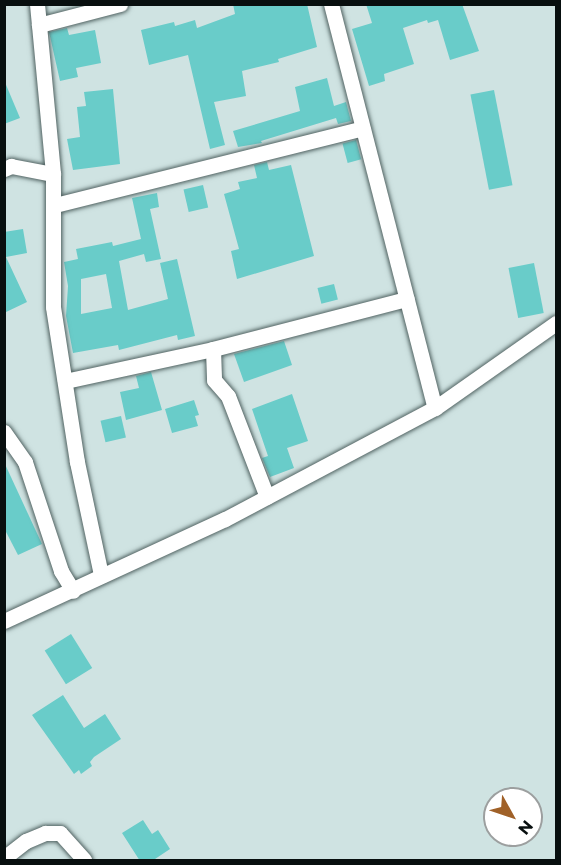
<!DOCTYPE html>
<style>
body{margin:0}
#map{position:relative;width:561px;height:865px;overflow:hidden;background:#cfe3e2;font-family:Montserrat,sans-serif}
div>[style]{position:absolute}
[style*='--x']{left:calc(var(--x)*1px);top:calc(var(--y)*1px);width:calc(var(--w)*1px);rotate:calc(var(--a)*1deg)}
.building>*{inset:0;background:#69ccc9;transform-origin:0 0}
.roads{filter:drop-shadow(0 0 2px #516362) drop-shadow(0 0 2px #516362)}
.street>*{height:15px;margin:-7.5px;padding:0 7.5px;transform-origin:7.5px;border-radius:7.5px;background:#fff}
span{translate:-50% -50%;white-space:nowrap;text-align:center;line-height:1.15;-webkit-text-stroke:6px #fff;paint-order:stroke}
.frame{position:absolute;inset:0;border:6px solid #080f0f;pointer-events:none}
.north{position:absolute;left:483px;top:787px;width:60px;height:60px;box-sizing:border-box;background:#fff;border:2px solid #9c9f9f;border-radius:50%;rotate:130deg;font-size:16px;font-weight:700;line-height:24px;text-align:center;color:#080f0f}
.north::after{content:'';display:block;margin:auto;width:21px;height:27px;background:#a06128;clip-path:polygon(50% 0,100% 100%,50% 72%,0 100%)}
</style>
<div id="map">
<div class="building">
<div style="clip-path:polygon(233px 4px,307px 4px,317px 47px,278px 59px,279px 62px,242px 71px,246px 96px,214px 102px,225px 145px,210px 149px,188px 55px,149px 65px,141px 30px,174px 22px,175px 26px,195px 20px,197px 28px,235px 14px)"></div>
<div style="clip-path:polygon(366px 4px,462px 4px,479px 51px,450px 60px,438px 20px,428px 23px,427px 20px,403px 28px,414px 64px,384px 74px,385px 81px,369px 86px,352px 29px,372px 23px)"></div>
<div style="clip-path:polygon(67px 28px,69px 35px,95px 30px,101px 63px,76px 68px,78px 77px,60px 81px,49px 32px)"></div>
<div style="clip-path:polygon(327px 78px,334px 106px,346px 102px,351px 121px,338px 124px,336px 118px,261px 141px,262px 143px,238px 147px,233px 131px,300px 111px,295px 87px)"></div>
<div style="clip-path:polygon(4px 80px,20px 118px,4px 124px)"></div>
<div style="clip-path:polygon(113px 89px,120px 164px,73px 170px,67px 139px,80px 137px,77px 107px,86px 106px,84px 92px)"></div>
<div style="left:494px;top:90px;width:97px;height:24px;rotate:79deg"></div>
<div style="left:356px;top:140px;width:20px;height:14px;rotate:75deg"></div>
<div style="clip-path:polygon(267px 162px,269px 170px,291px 165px,314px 256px,237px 279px,231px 251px,239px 249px,224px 194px,240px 189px,238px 182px,257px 178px,254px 165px)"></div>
<div style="left:203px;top:185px;width:23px;height:20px;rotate:77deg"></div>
<div style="clip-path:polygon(evenodd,157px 193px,159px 207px,150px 209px,161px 259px,146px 262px,144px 254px,119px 261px,128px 310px,168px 299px,160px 263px,177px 259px,195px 336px,178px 340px,177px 335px,119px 350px,118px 345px,73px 353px,66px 316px,68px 286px,64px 262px,78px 259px,76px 249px,112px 242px,113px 246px,141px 239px,132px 198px,157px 193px,106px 274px,112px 308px,81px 314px,81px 279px,106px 274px)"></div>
<div style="clip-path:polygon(23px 229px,27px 253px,6px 257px,27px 302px,4px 313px,4px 232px)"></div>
<div style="left:534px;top:263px;width:51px;height:26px;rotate:79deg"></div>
<div style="left:334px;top:284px;width:16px;height:17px;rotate:76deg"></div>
<div style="clip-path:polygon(284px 341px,292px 365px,244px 382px,234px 354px)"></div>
<div style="clip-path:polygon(151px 372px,162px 410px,126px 420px,120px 392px,139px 388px,136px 376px)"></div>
<div style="clip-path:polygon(292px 394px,308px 441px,287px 448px,294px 468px,270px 477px,262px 458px,268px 456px,252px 409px)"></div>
<div style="clip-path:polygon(194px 400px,199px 415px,195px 416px,198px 426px,172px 433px,165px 409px)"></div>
<div style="left:121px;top:416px;width:22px;height:21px;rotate:77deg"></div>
<div style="clip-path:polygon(4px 462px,42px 544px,18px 555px,4px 528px)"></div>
<div style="left:71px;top:634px;width:40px;height:31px;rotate:58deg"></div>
<div style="clip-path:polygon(63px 695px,84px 728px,105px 714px,121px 739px,94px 757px,90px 762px,92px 766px,81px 774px,79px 770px,74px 774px,32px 715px)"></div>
<div style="clip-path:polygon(143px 820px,152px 834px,158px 830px,170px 849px,152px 861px,140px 861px,122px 833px)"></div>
</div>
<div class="roads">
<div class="street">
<div style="--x:37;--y:4;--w:171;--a:84.6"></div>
<div style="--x:53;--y:174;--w:133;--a:90"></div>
<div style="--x:53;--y:307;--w:157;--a:81.2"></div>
<div style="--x:77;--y:462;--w:116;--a:78"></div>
<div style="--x:331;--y:4;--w:417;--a:75.6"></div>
<div style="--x:39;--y:25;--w:84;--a:-14.5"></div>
<div style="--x:4;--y:169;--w:8;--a:-23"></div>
<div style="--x:11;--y:166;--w:43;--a:10.8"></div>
<div style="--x:55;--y:205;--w:317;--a:-14"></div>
<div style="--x:213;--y:349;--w:31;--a:88"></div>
<div style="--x:214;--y:380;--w:21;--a:49"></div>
<div style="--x:228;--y:396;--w:108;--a:68.9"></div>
<div style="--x:65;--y:381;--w:151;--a:-12.2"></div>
<div style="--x:213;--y:349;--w:200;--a:-14.5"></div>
<div style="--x:4;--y:432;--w:37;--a:55"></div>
<div style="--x:25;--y:462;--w:115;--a:71.7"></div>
<div style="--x:61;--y:571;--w:23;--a:59"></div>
<div style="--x:4;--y:621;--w:243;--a:-24.8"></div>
<div style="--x:225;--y:519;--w:238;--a:-27.9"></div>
<div style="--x:435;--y:408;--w:148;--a:-35.1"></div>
<div style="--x:4;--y:858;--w:28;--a:-38"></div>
<div style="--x:26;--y:841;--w:21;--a:-23"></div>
<div style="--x:45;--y:833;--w:15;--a:0"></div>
<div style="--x:60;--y:833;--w:36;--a:48"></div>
</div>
</div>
<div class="frame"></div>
<div class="north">N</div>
</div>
